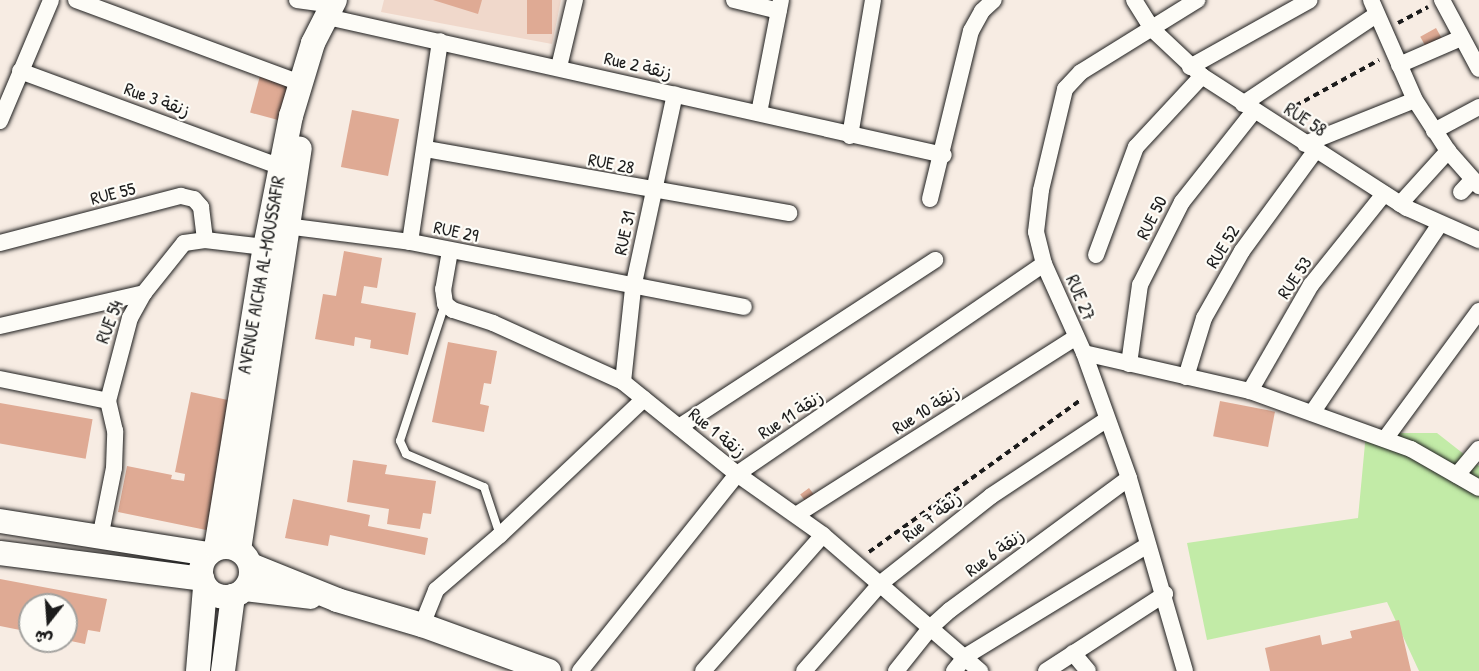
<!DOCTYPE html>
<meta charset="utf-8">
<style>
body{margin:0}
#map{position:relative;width:1479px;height:671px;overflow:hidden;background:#f7ece3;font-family:"Patrick Hand","Playpen Sans Arabic",sans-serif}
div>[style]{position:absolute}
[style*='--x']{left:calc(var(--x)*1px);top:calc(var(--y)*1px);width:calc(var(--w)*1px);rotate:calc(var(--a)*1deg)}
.built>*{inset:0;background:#f0d8cb}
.green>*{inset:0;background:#c2eba7}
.building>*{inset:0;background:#dfaa94;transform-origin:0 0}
.path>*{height:4px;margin-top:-2px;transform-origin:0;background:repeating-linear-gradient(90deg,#1c1c1c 0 6px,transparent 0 10.5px)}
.roads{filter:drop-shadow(0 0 2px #1c1c1c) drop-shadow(0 0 2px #1c1c1c)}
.lane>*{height:8px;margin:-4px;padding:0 4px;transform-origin:4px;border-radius:4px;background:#fdfcf7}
.street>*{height:16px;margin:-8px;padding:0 8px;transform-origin:8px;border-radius:8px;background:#fdfcf7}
.secondary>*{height:24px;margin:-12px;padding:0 12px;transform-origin:12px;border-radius:12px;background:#fdfcf7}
.secondary>.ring{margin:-12px;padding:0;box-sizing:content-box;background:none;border:24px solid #fdfcf7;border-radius:50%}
span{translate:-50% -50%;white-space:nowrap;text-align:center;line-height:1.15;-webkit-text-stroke:4.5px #fdfcf7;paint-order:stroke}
.street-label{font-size:18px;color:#1c1c1c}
.north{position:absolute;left:18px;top:593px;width:60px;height:60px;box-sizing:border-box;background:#fdfcf7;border:2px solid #a3a29f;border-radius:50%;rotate:197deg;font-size:16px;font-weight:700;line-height:24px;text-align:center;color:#1c1c1c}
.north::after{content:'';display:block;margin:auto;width:21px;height:27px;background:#1c1c1c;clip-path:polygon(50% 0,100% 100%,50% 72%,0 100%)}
</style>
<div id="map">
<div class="built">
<div style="clip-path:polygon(384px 0,561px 0,552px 44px,381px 12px)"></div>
</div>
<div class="green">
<div style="clip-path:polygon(1366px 433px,1437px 433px,1479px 466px,1479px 671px,1419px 671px,1387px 602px,1207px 640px,1187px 543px,1358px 518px)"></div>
</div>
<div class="building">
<div style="clip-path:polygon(433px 0,482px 0,478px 14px)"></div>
<div style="left:527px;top:0;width:25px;height:34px"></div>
<div style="left:1436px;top:28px;width:13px;height:18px;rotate:61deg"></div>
<div style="left:261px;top:72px;width:30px;height:42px;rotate:15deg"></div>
<div style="left:352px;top:110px;width:48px;height:58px;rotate:11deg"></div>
<div style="clip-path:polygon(344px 251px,382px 258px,377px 288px,364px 286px,361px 303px,416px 313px,408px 355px,370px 348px,371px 340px,355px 337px,354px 346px,315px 339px,323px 294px,336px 296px)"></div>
<div style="clip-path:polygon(448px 342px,497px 351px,491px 384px,484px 383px,480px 404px,489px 406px,484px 432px,432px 422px)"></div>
<div style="clip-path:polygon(191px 392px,237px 402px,211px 531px,118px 512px,127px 466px,172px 475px,171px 479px,184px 481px,185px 474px,175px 472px)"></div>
<div style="left:1220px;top:401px;width:56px;height:36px;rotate:11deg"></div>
<div style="left:0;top:403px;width:94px;height:40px;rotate:10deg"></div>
<div style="clip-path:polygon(353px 460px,387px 465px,385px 474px,436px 481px,431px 514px,423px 513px,420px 529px,387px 524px,389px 509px,347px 502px)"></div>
<div style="left:809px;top:488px;width:10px;height:11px;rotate:53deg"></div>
<div style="clip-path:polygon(293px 499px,370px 515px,368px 526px,428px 538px,425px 555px,330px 535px,328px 546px,285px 538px)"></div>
<div style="clip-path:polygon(0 579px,107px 599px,100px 632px,88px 630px,85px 644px,66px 640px,66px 605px,30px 605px,30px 632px,0 626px)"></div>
<div style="clip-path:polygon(1399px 620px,1411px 671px,1270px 671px,1265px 648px,1320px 635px,1322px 645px,1352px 638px,1350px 631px)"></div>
</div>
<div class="path">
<div style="--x:1398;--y:23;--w:34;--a:-28"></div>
<div style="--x:1286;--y:111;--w:106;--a:-28.7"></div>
<div style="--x:869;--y:552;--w:262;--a:-35.7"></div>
</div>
<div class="roads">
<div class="lane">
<div style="--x:445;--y:304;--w:144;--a:108.2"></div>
<div style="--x:400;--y:441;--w:14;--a:65"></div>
<div style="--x:406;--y:454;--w:85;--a:22.9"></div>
<div style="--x:484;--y:487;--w:51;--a:71.6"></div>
</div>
<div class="street">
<div style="--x:76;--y:0;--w:239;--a:20.3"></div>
<div style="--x:297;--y:0;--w:35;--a:8"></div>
<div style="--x:734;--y:0;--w:46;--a:13.7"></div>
<div style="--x:1134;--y:0;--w:34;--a:58"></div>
<div style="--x:1152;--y:29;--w:69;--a:43.2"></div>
<div style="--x:1202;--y:76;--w:244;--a:32.8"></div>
<div style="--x:1407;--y:208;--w:79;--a:24"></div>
<div style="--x:1371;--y:0;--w:109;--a:66.3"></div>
<div style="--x:1415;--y:100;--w:61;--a:57.1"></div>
<div style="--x:1448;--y:151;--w:47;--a:48.5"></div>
<div style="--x:1442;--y:0;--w:78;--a:61.8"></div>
<div style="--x:323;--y:16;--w:636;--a:12.62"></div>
<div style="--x:1399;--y:65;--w:68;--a:-23.5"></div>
<div style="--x:559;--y:67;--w:69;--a:-76.6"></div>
<div style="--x:1190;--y:67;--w:137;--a:-29.2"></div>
<div style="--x:20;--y:71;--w:278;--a:20.2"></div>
<div style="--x:1243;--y:104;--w:160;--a:-33.8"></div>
<div style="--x:759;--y:113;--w:115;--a:-79"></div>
<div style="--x:0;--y:121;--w:131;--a:-67.1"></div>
<div style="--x:1434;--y:131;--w:51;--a:-28.1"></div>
<div style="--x:850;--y:136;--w:138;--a:-80.4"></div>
<div style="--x:1305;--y:144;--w:118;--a:-21.8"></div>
<div style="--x:426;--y:149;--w:369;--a:10"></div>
<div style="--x:1461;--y:192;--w:16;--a:-47"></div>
<div style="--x:930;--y:199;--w:173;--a:-76.3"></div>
<div style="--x:971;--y:31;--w:23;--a:-61"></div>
<div style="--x:982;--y:11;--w:16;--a:-43"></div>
<div style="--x:1400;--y:204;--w:72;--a:-47.8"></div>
<div style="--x:278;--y:225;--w:133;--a:7.3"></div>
<div style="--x:410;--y:242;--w:340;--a:11"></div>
<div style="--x:410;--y:242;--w:203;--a:-81.5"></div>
<div style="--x:0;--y:243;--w:187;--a:-14.6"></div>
<div style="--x:181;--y:196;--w:13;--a:13"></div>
<div style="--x:194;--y:199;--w:11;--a:49"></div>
<div style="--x:201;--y:207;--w:33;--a:83"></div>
<div style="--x:450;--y:251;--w:39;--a:100"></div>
<div style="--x:443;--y:289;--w:15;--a:82"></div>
<div style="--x:445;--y:304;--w:10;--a:37"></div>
<div style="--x:453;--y:310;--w:42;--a:18"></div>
<div style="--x:493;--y:323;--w:143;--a:24.4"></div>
<div style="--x:623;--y:382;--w:146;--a:38.9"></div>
<div style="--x:737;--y:474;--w:105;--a:35.3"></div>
<div style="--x:823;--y:535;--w:208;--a:40.9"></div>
<div style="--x:1096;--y:255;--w:115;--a:-69.7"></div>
<div style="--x:1136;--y:147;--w:97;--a:-47.1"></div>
<div style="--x:0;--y:326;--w:148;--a:-12.9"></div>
<div style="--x:1084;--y:353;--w:170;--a:12.9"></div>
<div style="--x:1250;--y:391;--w:171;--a:19.8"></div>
<div style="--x:1411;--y:449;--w:78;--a:29.8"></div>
<div style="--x:1129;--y:364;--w:80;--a:-82.1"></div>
<div style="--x:1140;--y:285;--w:93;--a:-63.2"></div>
<div style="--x:1182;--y:202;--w:116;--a:-51.6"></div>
<div style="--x:1186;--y:377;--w:62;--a:-73"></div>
<div style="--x:1204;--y:318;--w:77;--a:-60.4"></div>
<div style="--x:1242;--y:251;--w:125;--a:-53.8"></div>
<div style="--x:0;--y:379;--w:110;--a:11.5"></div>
<div style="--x:623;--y:382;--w:95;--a:-83.9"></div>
<div style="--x:633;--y:288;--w:198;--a:-77.8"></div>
<div style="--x:1250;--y:391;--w:122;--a:-60.1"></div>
<div style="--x:1311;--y:285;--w:117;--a:-51.3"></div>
<div style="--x:1312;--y:413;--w:228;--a:-55.9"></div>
<div style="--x:679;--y:427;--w:306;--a:-33.1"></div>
<div style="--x:1385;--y:439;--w:159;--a:-53.7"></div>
<div style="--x:1457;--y:475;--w:34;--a:-50"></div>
<div style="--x:796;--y:515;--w:332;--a:-32.4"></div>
<div style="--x:100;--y:538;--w:71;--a:-78.7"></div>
<div style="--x:114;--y:468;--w:37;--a:-88"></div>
<div style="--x:115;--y:431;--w:31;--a:-103"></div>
<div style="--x:108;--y:401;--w:86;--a:-75.2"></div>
<div style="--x:130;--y:318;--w:29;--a:-61"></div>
<div style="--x:144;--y:293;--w:64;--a:-51.3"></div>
<div style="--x:184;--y:243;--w:21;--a:-8"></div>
<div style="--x:205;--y:240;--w:60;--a:6.7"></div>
<div style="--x:422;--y:625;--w:38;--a:-68"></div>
<div style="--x:436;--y:590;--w:84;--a:-40.7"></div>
<div style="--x:500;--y:535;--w:198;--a:-43.4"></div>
<div style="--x:1073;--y:653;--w:23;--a:50"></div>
<div style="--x:580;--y:671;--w:252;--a:-51.4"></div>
<div style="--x:737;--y:474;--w:372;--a:-34.4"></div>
<div style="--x:703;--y:671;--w:181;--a:-48.6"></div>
<div style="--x:804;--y:671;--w:117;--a:-48.8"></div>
<div style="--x:881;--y:583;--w:140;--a:-38.3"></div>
<div style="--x:991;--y:496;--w:138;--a:-33.5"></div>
<div style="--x:896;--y:671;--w:56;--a:-51.5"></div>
<div style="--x:931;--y:627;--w:25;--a:-42"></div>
<div style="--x:950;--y:610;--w:222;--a:-36.4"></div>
<div style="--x:954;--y:671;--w:19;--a:-51"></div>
<div style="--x:966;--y:656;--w:213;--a:-31.4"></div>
<div style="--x:1046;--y:671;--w:142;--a:-32.9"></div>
<div style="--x:1185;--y:671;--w:201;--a:-106.2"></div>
<div style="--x:1129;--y:478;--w:133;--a:-109.8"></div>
<div style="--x:1084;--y:353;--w:98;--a:-114.2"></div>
<div style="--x:1044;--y:264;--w:33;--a:-104"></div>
<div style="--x:1036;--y:232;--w:42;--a:-83.2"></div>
<div style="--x:1041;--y:190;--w:104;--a:-76.6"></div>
<div style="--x:1065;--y:89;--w:23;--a:-47"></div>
<div style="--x:1081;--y:72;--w:137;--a:-31.8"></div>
</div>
<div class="secondary">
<div style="--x:0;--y:521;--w:211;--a:9"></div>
<div class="ring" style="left:201px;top:547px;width:26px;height:26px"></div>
<div style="--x:216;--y:548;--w:305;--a:-80.8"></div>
<div style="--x:265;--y:247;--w:134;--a:-78.8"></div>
<div style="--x:291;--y:116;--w:76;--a:-73.2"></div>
<div style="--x:313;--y:43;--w:48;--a:-62.9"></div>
<div style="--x:239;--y:550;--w:406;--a:-81.4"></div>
<div style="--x:0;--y:553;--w:204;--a:7.3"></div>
<div style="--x:251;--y:565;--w:93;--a:22.1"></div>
<div style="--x:337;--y:600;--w:89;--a:16.4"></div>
<div style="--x:422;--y:625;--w:135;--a:19.9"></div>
<div style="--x:245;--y:589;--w:66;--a:6.9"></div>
<div style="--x:198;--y:671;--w:84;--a:-85.2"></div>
<div style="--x:223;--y:671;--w:76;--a:-82.4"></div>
</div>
</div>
<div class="street-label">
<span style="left:638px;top:66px;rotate:13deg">Rue 2 زنقة</span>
<span style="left:157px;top:100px;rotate:20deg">Rue 3 زنقة</span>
<span style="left:1305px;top:120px;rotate:33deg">RUE 58</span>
<span style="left:611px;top:164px;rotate:11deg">RUE 28</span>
<span style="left:113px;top:194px;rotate:-14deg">RUE 55</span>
<span style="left:1152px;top:218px;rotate:-63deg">RUE 50</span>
<span style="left:456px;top:232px;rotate:12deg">RUE 29</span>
<span style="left:625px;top:233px;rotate:-78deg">RUE 31</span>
<span style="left:1223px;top:247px;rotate:-58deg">RUE 52</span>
<span style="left:262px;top:275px;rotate:-80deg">AVENUE AICHA AL-MOUSSAFIR</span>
<span style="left:1295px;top:278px;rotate:-56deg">RUE 53</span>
<span style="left:1080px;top:298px;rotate:67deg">RUE 27</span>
<span style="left:110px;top:322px;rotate:-69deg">RUE 54</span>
<span style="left:926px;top:410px;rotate:-32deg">Rue 10 زنقة</span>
<span style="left:791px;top:415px;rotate:-33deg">Rue 11 زنقة</span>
<span style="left:717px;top:433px;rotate:39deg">Rue 1 زنقة</span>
<span style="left:932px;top:517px;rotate:-38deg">Rue 7 زنقة</span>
<span style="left:995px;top:553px;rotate:-36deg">Rue 6 زنقة</span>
</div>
<div class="north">ش</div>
</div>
